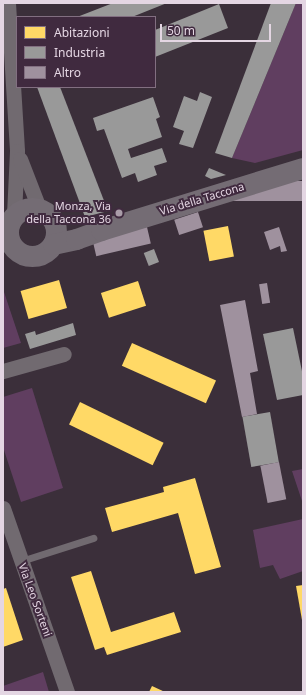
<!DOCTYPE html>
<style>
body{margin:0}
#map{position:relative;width:306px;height:695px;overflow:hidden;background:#3b2f3a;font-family:"Noto Sans",sans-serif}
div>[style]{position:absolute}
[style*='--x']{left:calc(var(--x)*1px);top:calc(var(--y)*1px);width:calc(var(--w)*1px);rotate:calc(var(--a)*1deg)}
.green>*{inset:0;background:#603e60}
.homes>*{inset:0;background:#ffd966;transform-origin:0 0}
.industry>*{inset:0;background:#999;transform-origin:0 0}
.building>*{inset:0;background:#9f919e;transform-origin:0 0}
.service>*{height:7px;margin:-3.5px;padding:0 3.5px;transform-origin:3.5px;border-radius:3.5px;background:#716a70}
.minor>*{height:15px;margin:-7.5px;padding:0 7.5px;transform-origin:7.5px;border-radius:7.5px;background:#716a70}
.secondary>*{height:21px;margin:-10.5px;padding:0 10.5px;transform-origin:10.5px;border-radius:10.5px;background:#746c74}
.secondary>.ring{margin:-10.5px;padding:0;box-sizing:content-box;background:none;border:21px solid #746c74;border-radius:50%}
.dots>*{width:11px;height:11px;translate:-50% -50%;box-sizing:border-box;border:2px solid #402a3f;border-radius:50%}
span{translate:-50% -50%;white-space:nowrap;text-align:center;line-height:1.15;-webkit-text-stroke:4px #402a3f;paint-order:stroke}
.street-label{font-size:11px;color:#e4d6e3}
.poi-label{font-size:11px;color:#e4d6e3}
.right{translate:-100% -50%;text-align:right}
.frame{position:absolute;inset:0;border:4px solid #e4d6e3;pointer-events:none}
.legend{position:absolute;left:16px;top:16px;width:140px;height:72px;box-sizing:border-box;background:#402a3f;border:1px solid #826f81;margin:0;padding:5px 7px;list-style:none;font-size:12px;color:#e4d6e3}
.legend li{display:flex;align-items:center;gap:8px;height:20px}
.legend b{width:20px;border:1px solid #826f81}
.scale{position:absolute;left:160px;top:24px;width:111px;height:18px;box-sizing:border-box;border:2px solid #e4d6e3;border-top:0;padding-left:5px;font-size:12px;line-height:14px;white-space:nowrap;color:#e4d6e3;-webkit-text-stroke:3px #402a3f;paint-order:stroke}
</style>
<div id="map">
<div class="green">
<div style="clip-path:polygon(296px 3px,303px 3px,303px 150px,255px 163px,232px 158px)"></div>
<div style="clip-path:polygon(3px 289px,21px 343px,3px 348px)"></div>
<div style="clip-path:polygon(32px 388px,63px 488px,21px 502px,3px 447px,3px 397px)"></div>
<div style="clip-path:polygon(303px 469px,303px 504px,292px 471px)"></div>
<div style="clip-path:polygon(303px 519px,303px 571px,280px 579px,273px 565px,260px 568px,253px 530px)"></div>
<div style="clip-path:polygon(43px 672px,49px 692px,3px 692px,3px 686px)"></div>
</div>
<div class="homes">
<div style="left:228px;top:226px;width:31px;height:25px;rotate:79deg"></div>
<div style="left:59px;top:280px;width:29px;height:40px;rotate:74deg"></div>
<div style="left:138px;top:281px;width:26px;height:39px;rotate:72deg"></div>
<div style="left:132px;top:343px;width:92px;height:25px;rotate:24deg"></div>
<div style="left:80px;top:402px;width:93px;height:25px;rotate:26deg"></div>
<div style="clip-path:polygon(195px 478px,221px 567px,195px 574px,178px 513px,112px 532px,105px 508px,164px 492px,163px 487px)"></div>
<div style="clip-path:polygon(91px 571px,111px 632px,174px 612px,181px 632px,107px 655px,104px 647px,95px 650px,71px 577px)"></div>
<div style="clip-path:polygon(303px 585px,303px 620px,302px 620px,296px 586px)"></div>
<div style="clip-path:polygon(6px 588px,23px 640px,3px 647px,3px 589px)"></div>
<div style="clip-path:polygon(152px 686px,165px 692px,149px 692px)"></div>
</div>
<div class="industry">
<div style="clip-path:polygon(113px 3px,167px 3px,132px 17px,77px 17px)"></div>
<div style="clip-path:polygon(271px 3px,296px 3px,232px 158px,215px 153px)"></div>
<div style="clip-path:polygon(219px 4px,228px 28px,155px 57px,155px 30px)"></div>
<div style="clip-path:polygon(37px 87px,60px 87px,108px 211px,85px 217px)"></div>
<div style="clip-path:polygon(200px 92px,212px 97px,193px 148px,179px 144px,184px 131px,173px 127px,184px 96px,197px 101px)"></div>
<div style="clip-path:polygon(153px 97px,160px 117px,156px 119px,162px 137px,128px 149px,131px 158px,162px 148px,167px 162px,154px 166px,157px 175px,138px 182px,135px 173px,122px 178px,104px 129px,97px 131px,93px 118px)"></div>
<div style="clip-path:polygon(209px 168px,226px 175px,211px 179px,205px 176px)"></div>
<div style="left:154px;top:249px;width:14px;height:11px;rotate:69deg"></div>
<div style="clip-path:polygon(73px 323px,76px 335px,30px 349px,25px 334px,35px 331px,36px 335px)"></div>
<div style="clip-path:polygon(293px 328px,303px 376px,303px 395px,277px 400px,263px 334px)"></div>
<div style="left:270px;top:412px;width:51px;height:28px;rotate:80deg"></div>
</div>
<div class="building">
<div style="left:303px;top:181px;width:20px;height:74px;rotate:90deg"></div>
<div style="left:198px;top:212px;width:16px;height:25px;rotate:72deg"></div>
<div style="left:147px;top:227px;width:17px;height:56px;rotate:77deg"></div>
<div style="clip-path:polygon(279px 227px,287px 251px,281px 252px,280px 246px,270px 250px,264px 232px)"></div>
<div style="left:267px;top:283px;width:20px;height:8px;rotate:81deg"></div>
<div style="clip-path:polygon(245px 300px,258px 371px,250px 373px,257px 414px,242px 417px,220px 305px)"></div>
<div style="left:279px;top:462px;width:38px;height:19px;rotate:79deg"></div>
</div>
<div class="service">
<div style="--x:21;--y:561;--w:76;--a:-17.7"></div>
</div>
<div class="minor">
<div style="--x:8;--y:3;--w:148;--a:86.5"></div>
<div style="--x:17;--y:151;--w:64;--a:92.7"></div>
<div style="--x:20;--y:159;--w:53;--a:68.8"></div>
<div style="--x:3;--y:371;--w:63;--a:-15.6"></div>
<div style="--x:3;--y:508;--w:195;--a:70.8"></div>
</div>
<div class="secondary">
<div class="ring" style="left:8px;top:208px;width:27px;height:27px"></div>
<div style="--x:53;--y:244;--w:24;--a:-12"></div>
<div style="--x:76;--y:239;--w:27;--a:-20"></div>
<div style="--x:101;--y:230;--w:211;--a:-17.1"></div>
</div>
<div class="dots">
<div style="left:119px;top:213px;background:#a99ca8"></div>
</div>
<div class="street-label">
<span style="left:202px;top:199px;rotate:-17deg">Via della Taccona</span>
<span style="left:35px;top:600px;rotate:70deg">Via Leo Sorteni</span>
</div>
<div class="poi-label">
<span class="right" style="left:111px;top:213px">Monza, Via<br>della Taccona 36</span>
</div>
<div class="frame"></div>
<ul class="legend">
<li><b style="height:11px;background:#ffd966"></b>Abitazioni</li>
<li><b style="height:11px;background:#999"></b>Industria</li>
<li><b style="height:11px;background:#9f919e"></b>Altro</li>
</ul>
<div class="scale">50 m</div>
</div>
